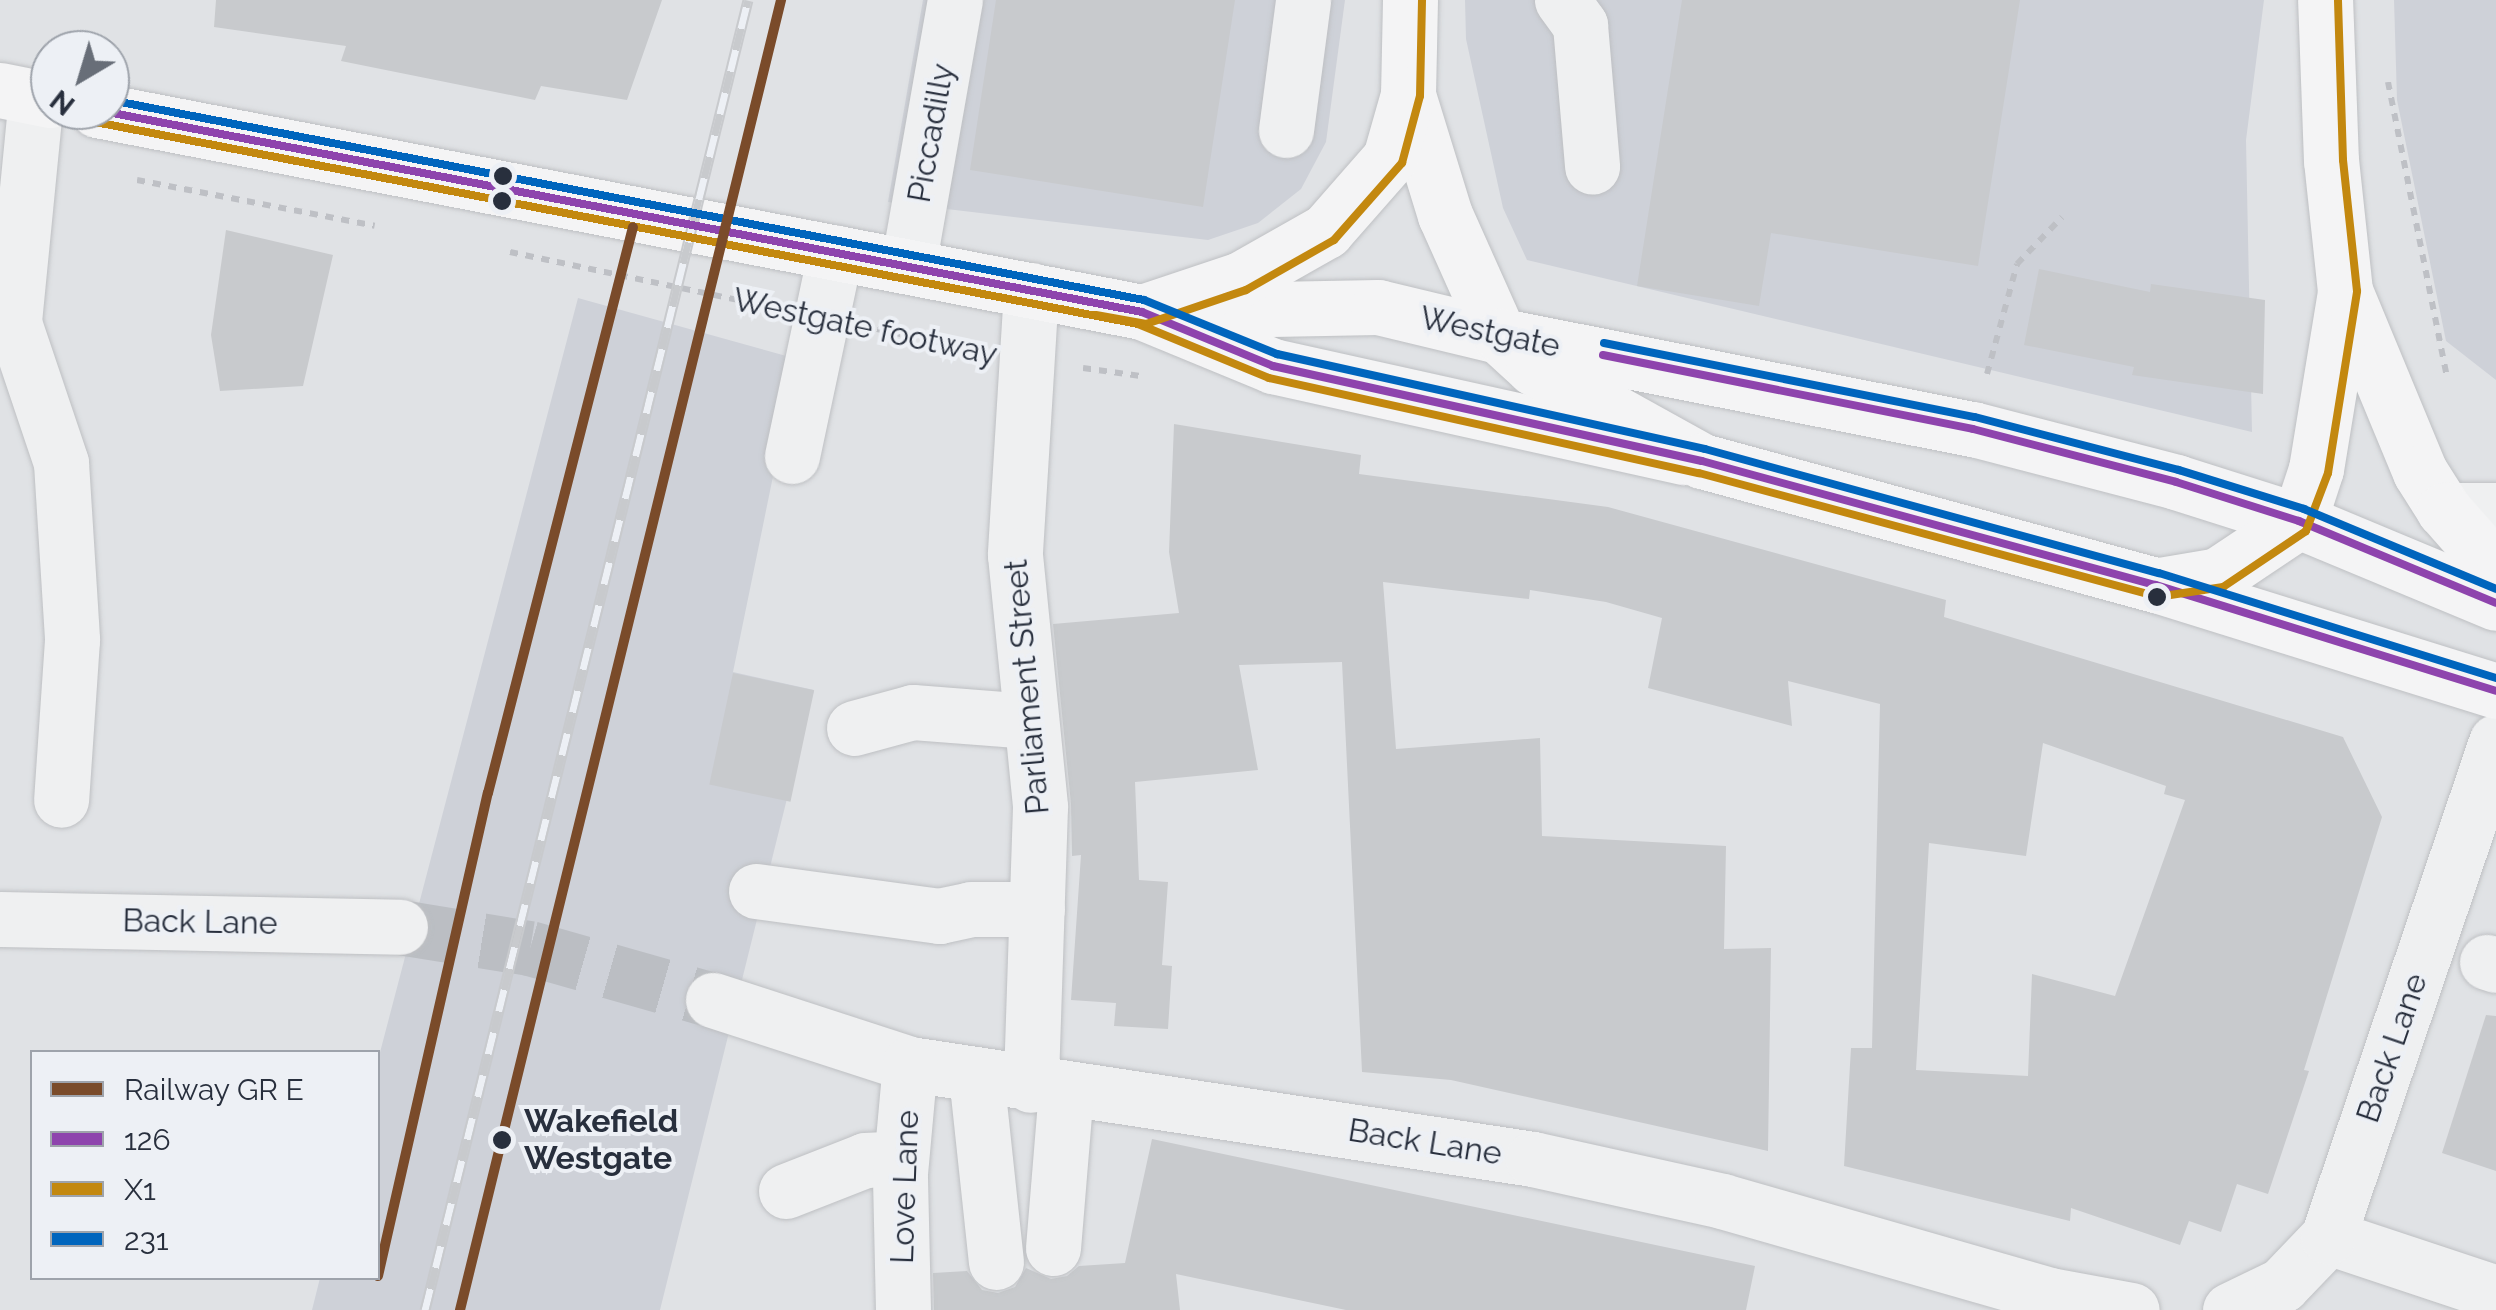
<!DOCTYPE html>
<style>
body{margin:0}
#map{position:relative;width:2496px;height:1310px;overflow:hidden;background:#e0e2e5;font-family:Raleway,sans-serif}
div>[style]{position:absolute}
[style*='--x']{left:calc(var(--x)*1px);top:calc(var(--y)*1px);width:calc(var(--w)*1px);rotate:calc(var(--a)*1deg)}
.built>*{inset:0;background:#ced1d8}
.building>*{inset:0;background:#c8cacd;transform-origin:0 0}
.minor-tunnel>*{height:55px;margin-top:-27.5px;transform-origin:0;background:repeating-linear-gradient(90deg,#bbbec3 0 55px,transparent 0 83px)}
.path>*{height:6px;margin-top:-3px;transform-origin:0;background:repeating-linear-gradient(90deg,#bec0c5 0 8px,transparent 0 16px)}
.roads{filter:drop-shadow(0 0 2px #bec0c3) drop-shadow(0 0 2px #bec0c3)}
.minor>*{height:55px;margin:-27.5px;padding:0 27.5px;transform-origin:27.5px;border-radius:27.5px;background:#eff0f1}
.major>*{height:55px;margin:-27.5px;padding:0 27.5px;transform-origin:27.5px;border-radius:27.5px;background:#f4f4f5}
.highway>*{height:55px;margin:-27.5px;padding:0 27.5px;transform-origin:27.5px;border-radius:27.5px;background:#f4f4f5}
.rail>*{height:11px;margin-top:-5.5px;transform-origin:0;background:repeating-linear-gradient(90deg,#edf0f5 0 22px,#c8cacd 0 44px);box-sizing:border-box;border-block:2px solid #c8cacd}
.bus-1>*{height:8px;margin:-4px;padding:0 4px;transform-origin:4px;border-radius:4px;background:#8e44ad}
.bus-2>*{height:8px;margin:-4px;padding:0 4px;transform-origin:4px;border-radius:4px;background:#c3880f}
.bus-3>*{height:8px;margin:-4px;padding:0 4px;transform-origin:4px;border-radius:4px;background:#0065bd}
.rail-1>*{height:10px;margin:-5px;padding:0 5px;transform-origin:5px;border-radius:5px;background:#7a4b2a}
.dots>*{width:28px;height:28px;translate:-50% -50%;box-sizing:border-box;border:5px solid #edf0f5;border-radius:50%}
span{translate:-50% -50%;white-space:nowrap;text-align:center;line-height:1.15;-webkit-text-stroke:8px #edf0f5;paint-order:stroke}
.street-label{font-size:32px;color:#282f3d}
.stop-label{font-size:32px;color:#282f3d;font-weight:700}
.left{translate:0 -50%;text-align:left}
.legend{position:absolute;left:30px;top:1050px;width:350px;height:230px;box-sizing:border-box;background:#edf0f5;border:2px solid #9ea3ab;margin:0;padding:12px 18px;list-style:none;font-size:30px;color:#282f3d}
.legend li{display:flex;align-items:center;gap:20px;height:50px}
.legend b{width:50px;border:2px solid #9ea3ab}
.north{position:absolute;left:30px;top:30px;width:100px;height:100px;box-sizing:border-box;background:#edf0f5;border:2px solid #9ea3ab;border-radius:50%;rotate:218deg;font-size:28px;font-weight:700;line-height:40px;text-align:center;color:#282f3d}
.north::after{content:'';display:block;margin:auto;width:35px;height:45px;background:#686e78;clip-path:polygon(50% 0,100% 100%,50% 72%,0 100%)}
</style>
<div id="map">
<div class="built">
<div style="clip-path:polygon(923px 0,1345px 0,1326px 142px,1301px 189px,1258px 223px,1208px 240px,888px 202px)"></div>
<div style="clip-path:polygon(1465px 0,2264px 0,2246px 140px,2252px 432px,1527px 260px,1503px 208px,1466px 39px)"></div>
<div style="clip-path:polygon(2394px 0,2496px 0,2496px 380px,2446px 341px,2397px 100px)"></div>
<div style="clip-path:polygon(578px 298px,797px 359px,733px 672px,814px 690px,660px 1310px,312px 1310px,320px 1278px,378px 1278px,378px 1060px)"></div>
</div>
<div class="building">
<div style="clip-path:polygon(216px 0,662px 0,627px 100px,541px 86px,535px 100px,341px 61px,346px 46px,214px 27px)"></div>
<div style="clip-path:polygon(996px 0,1235px 0,1203px 207px,970px 170px)"></div>
<div style="clip-path:polygon(1682px 0,2020px 0,1978px 266px,1771px 233px,1759px 306px,1637px 286px)"></div>
<div style="clip-path:polygon(226px 230px,333px 255px,303px 386px,220px 391px,211px 335px)"></div>
<div style="clip-path:polygon(2039px 269px,2150px 292px,2151px 284px,2265px 300px,2263px 394px,2132px 375px,2134px 367px,2024px 345px)"></div>
<div style="clip-path:polygon(evenodd,1174px 424px,1361px 455px,1359px 474px,1608px 507px,1946px 600px,1944px 617px,2343px 737px,2382px 817px,2304px 1070px,2309px 1071px,2268px 1194px,2237px 1184px,2221px 1232px,2189px 1221px,2180px 1245px,2071px 1208px,2070px 1221px,1844px 1166px,1851px 1048px,1872px 1048px,1880px 704px,1788px 681px,1792px 726px,1648px 688px,1662px 618px,1606px 602px,1530px 590px,1529px 599px,1383px 582px,1396px 749px,1540px 738px,1542px 836px,1726px 846px,1724px 949px,1771px 948px,1768px 1151px,1451px 1080px,1362px 1072px,1342px 662px,1239px 665px,1258px 770px,1135px 782px,1139px 880px,1168px 882px,1162px 965px,1172px 966px,1168px 1029px,1114px 1026px,1116px 1003px,1071px 1000px,1081px 855px,1072px 856px,1071px 804px,1053px 624px,1179px 613px,1169px 552px,1174px 424px,2043px 743px,2166px 786px,2164px 794px,2185px 800px,2115px 996px,2032px 974px,2028px 1076px,1916px 1070px,1929px 843px,2026px 856px,2043px 743px)"></div>
<div style="left:733px;top:673px;width:83px;height:114px;rotate:12deg"></div>
<div style="clip-path:polygon(2486px 1015px,2496px 1016px,2496px 1171px,2442px 1153px)"></div>
<div style="clip-path:polygon(1152px 1139px,1755px 1266px,1746px 1310px,1346px 1310px,1176px 1274px,1180px 1310px,934px 1310px,933px 1273px,967px 1271px,982px 1290px,998px 1293px,1015px 1287px,1026px 1268px,1051px 1279px,1067px 1276px,1079px 1266px,1125px 1263px)"></div>
</div>
<div class="minor-tunnel">
<div style="--x:400;--y:927;--w:132;--a:9.2"></div>
<div style="--x:530;--y:948;--w:190;--a:15.9"></div>
</div>
<div class="path">
<div style="--x:2388;--y:82;--w:302;--a:78.7"></div>
<div style="--x:137;--y:180;--w:242;--a:10.9"></div>
<div style="--x:510;--y:252;--w:263;--a:11.9"></div>
<div style="--x:877;--y:329;--w:97;--a:11.9"></div>
<div style="--x:1083;--y:368;--w:58;--a:8"></div>
<div style="--x:1987;--y:374;--w:114;--a:-74.7"></div>
<div style="--x:2017;--y:264;--w:65;--a:-46.2"></div>
</div>
<div class="roads">
<div class="minor">
<div style="--x:1562;--y:0;--w:31;--a:54"></div>
<div style="--x:1580;--y:25;--w:142;--a:85.1"></div>
<div style="--x:36;--y:97;--w:227;--a:95.6"></div>
<div style="--x:14;--y:323;--w:148;--a:71.4"></div>
<div style="--x:61;--y:463;--w:177;--a:86.4"></div>
<div style="--x:72;--y:640;--w:160;--a:93.9"></div>
<div style="--x:1286;--y:130;--w:131;--a:-82.5"></div>
<div style="--x:908;--y:266;--w:270;--a:-80"></div>
<div style="--x:1031;--y:290;--w:265;--a:93.5"></div>
<div style="--x:1015;--y:555;--w:253;--a:84.3"></div>
<div style="--x:1040;--y:807;--w:278;--a:91.9"></div>
<div style="--x:792;--y:456;--w:208;--a:-78"></div>
<div style="--x:2444;--y:510;--w:52;--a:0"></div>
<div style="--x:854;--y:728;--w:61;--a:-15.2"></div>
<div style="--x:913;--y:712;--w:118;--a:4.4"></div>
<div style="--x:756;--y:891;--w:185;--a:7.8"></div>
<div style="--x:939;--y:916;--w:33;--a:-12"></div>
<div style="--x:971;--y:909;--w:66;--a:0"></div>
<div style="--x:0;--y:919;--w:400;--a:1.1"></div>
<div style="--x:2487;--y:962;--w:9;--a:18"></div>
<div style="--x:713;--y:1000;--w:207;--a:18"></div>
<div style="--x:910;--y:1064;--w:630;--a:8.67"></div>
<div style="--x:1533;--y:1159;--w:194;--a:12.5"></div>
<div style="--x:1722;--y:1201;--w:341;--a:16"></div>
<div style="--x:2050;--y:1295;--w:83;--a:10.4"></div>
<div style="--x:976;--y:1075;--w:188;--a:83.9"></div>
<div style="--x:786;--y:1191;--w:85;--a:-21.4"></div>
<div style="--x:865;--y:1160;--w:36;--a:-3"></div>
<div style="--x:2328;--y:1237;--w:177;--a:18.4"></div>
<div style="--x:1053;--y:1248;--w:160;--a:-85.3"></div>
<div style="--x:903;--y:1310;--w:137;--a:-91.3"></div>
<div style="--x:900;--y:1173;--w:109;--a:-84.8"></div>
<div style="--x:2230;--y:1310;--w:58;--a:-25.7"></div>
<div style="--x:2282;--y:1285;--w:66;--a:-46.2"></div>
<div style="--x:2328;--y:1237;--w:523;--a:-71.25"></div>
</div>
<div class="major">
<div style="--x:0;--y:90;--w:51;--a:11.3"></div>
<div style="--x:97;--y:110;--w:1064;--a:10.94"></div>
<div style="--x:1142;--y:312;--w:142;--a:22.4"></div>
<div style="--x:1273;--y:366;--w:421;--a:12.5"></div>
<div style="--x:1165;--y:311;--w:213;--a:-1.1"></div>
<div style="--x:1378;--y:307;--w:124;--a:13.5"></div>
</div>
<div class="highway">
<div style="--x:1410;--y:0;--w:95;--a:91.2"></div>
<div style="--x:1408;--y:95;--w:126;--a:72.9"></div>
<div style="--x:1445;--y:215;--w:133;--a:65.9"></div>
<div style="--x:1499;--y:336;--w:47;--a:42.4"></div>
<div style="--x:1534;--y:368;--w:192;--a:29"></div>
<div style="--x:1702;--y:461;--w:471;--a:15.3"></div>
<div style="--x:2156;--y:585;--w:356;--a:17.3"></div>
<div style="--x:2345;--y:291;--w:196;--a:67.5"></div>
<div style="--x:2420;--y:472;--w:45;--a:57.7"></div>
<div style="--x:2444;--y:510;--w:79;--a:48.6"></div>
<div style="--x:1142;--y:312;--w:104;--a:-18.4"></div>
<div style="--x:1241;--y:279;--w:98;--a:-29.5"></div>
<div style="--x:1326;--y:231;--w:97;--a:-48.8"></div>
<div style="--x:1390;--y:158;--w:66;--a:-74.1"></div>
<div style="--x:1502;--y:336;--w:480;--a:11.2"></div>
<div style="--x:1973;--y:429;--w:210;--a:14.6"></div>
<div style="--x:2176;--y:482;--w:129;--a:17.6"></div>
<div style="--x:2299;--y:521;--w:213;--a:22.6"></div>
<div style="--x:2299;--y:521;--w:55;--a:-71.9"></div>
<div style="--x:2316;--y:469;--w:180;--a:-80.7"></div>
<div style="--x:2345;--y:291;--w:131;--a:-96.1"></div>
<div style="--x:2331;--y:161;--w:161;--a:-92.1"></div>
<div style="--x:2159;--y:585;--w:60;--a:-9.6"></div>
<div style="--x:2218;--y:575;--w:97;--a:-33.7"></div>
</div>
</div>
<div class="rail">
<div style="--x:425;--y:1310;--w:1349;--a:-76.15"></div>
</div>
<div class="bus-1">
<div style="--x:97;--y:110;--w:1064;--a:10.94"></div>
<div style="--x:1142;--y:312;--w:142;--a:22.4"></div>
<div style="--x:1273;--y:366;--w:439;--a:12.5"></div>
<div style="--x:1702;--y:461;--w:471;--a:15.3"></div>
<div style="--x:2156;--y:585;--w:356;--a:17.3"></div>
<div style="--x:1603;--y:355;--w:377;--a:11.3"></div>
<div style="--x:1973;--y:429;--w:210;--a:14.6"></div>
<div style="--x:2176;--y:482;--w:129;--a:17.6"></div>
<div style="--x:2299;--y:521;--w:213;--a:22.6"></div>
</div>
<div class="bus-2">
<div style="--x:95;--y:122;--w:1062;--a:10.96"></div>
<div style="--x:1138;--y:324;--w:142;--a:22.4"></div>
<div style="--x:1269;--y:378;--w:440;--a:12.5"></div>
<div style="--x:1699;--y:473;--w:474;--a:15.1"></div>
<div style="--x:2157;--y:597;--w:67;--a:-8.6"></div>
<div style="--x:2223;--y:587;--w:100;--a:-34"></div>
<div style="--x:2306;--y:531;--w:62;--a:-69.2"></div>
<div style="--x:2328;--y:473;--w:184;--a:-80.9"></div>
<div style="--x:2357;--y:291;--w:132;--a:-96.1"></div>
<div style="--x:2343;--y:160;--w:160;--a:-91.8"></div>
<div style="--x:1096;--y:315;--w:51;--a:10.2"></div>
<div style="--x:1146;--y:324;--w:106;--a:-18.8"></div>
<div style="--x:1246;--y:290;--w:101;--a:-29.6"></div>
<div style="--x:1334;--y:240;--w:103;--a:-48.6"></div>
<div style="--x:1402;--y:163;--w:69;--a:-75"></div>
<div style="--x:1420;--y:96;--w:96;--a:-88.8"></div>
</div>
<div class="bus-3">
<div style="--x:110;--y:100;--w:1053;--a:10.95"></div>
<div style="--x:1144;--y:300;--w:144;--a:22.1"></div>
<div style="--x:1277;--y:354;--w:438;--a:12.5"></div>
<div style="--x:1705;--y:449;--w:471;--a:15.3"></div>
<div style="--x:2159;--y:573;--w:353;--a:17.3"></div>
<div style="--x:1604;--y:343;--w:378;--a:11.3"></div>
<div style="--x:1975;--y:417;--w:211;--a:14.6"></div>
<div style="--x:2179;--y:470;--w:131;--a:17.3"></div>
<div style="--x:2304;--y:509;--w:208;--a:22.6"></div>
</div>
<div class="rail-1">
<div style="--x:378;--y:1276;--w:495;--a:-77.2"></div>
<div style="--x:488;--y:793;--w:584;--a:-75.63"></div>
<div style="--x:460;--y:1310;--w:1349;--a:-76.23"></div>
</div>
<div class="dots">
<div style="left:503px;top:176px;background:#282f3d"></div>
<div style="left:502px;top:201px;background:#282f3d"></div>
<div style="left:2157px;top:597px;background:#282f3d"></div>
<div style="left:502px;top:1140px;background:#282f3d"></div>
</div>
<div class="street-label">
<span style="left:931px;top:133px;rotate:-80deg">Piccadilly</span>
<span style="left:865px;top:327px;rotate:12deg">Westgate footway</span>
<span style="left:1490px;top:332px;rotate:12deg">Westgate</span>
<span style="left:1027px;top:687px;rotate:-95deg">Parliament Street</span>
<span style="left:200px;top:922px;rotate:1deg">Back Lane</span>
<span style="left:2392px;top:1048px;rotate:-71deg">Back Lane</span>
<span style="left:1425px;top:1142px;rotate:9deg">Back Lane</span>
<span style="left:905px;top:1187px;rotate:-88deg">Love Lane</span>
</div>
<div class="stop-label">
<span class="left" style="left:524px;top:1140px">Wakefield<br>Westgate</span>
</div>
<ul class="legend">
<li><b style="height:12px;background:#7a4b2a"></b>Railway GR E</li>
<li><b style="height:12px;background:#8e44ad"></b>126</li>
<li><b style="height:12px;background:#c3880f"></b>X1</li>
<li><b style="height:12px;background:#0065bd"></b>231</li>
</ul>
<div class="north">N</div>
</div>
